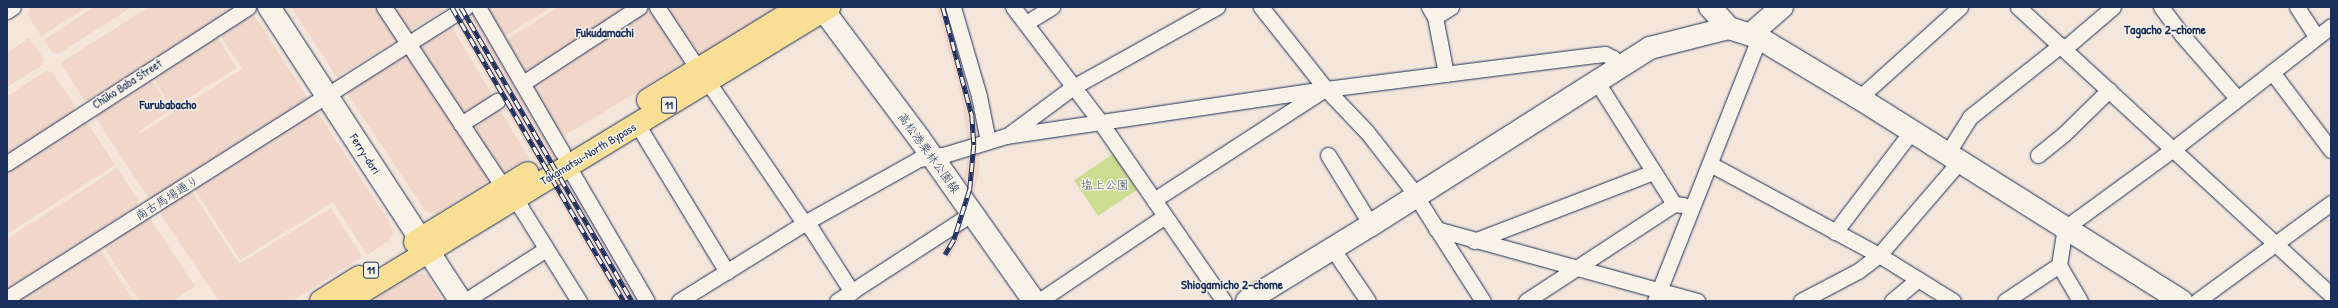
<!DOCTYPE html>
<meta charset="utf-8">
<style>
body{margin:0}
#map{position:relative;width:2338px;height:308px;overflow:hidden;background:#f4e6da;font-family:"Patrick Hand","Klee One",sans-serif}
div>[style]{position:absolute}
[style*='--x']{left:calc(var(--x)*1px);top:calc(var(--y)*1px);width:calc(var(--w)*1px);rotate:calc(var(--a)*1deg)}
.built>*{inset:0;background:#f1d6ca;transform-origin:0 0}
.green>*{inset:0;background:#ccdd91;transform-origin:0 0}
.roads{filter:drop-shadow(0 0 1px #1b2f5e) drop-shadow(0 0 1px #1b2f5e)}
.street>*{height:15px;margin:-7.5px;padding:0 7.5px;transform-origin:7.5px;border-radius:7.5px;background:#f7f3e8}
.secondary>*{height:22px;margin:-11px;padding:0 11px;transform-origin:11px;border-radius:11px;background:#f7f3e8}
.highway>*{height:22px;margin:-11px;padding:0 11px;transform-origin:11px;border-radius:11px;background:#f9df96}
.rail>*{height:4.5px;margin-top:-2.25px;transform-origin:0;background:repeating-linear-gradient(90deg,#f7f3e8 0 9px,#1b2f5e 0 18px);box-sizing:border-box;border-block:1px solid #1b2f5e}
span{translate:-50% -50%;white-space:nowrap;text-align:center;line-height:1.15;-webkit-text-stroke:3px #f7f3e8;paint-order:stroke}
.shield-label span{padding:1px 3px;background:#f7f3e8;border:1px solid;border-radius:3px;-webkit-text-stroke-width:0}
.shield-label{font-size:11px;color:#1b2f5e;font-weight:700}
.street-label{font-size:12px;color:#1b2f5e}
.park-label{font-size:12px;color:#3e5268}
.neighbourhood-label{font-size:13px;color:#1b2f5e;font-weight:700}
.frame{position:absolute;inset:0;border:8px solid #1b2f5e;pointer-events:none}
</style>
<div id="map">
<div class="built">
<div style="clip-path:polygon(31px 7px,87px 7px,41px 36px,27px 14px)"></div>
<div style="clip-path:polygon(94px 7px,132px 7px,58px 54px,53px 53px,44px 40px)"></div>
<div style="clip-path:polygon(149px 7px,237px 7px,90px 102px,84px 100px,62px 65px,62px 62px)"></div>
<div style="clip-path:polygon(291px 7px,378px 7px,399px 39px,337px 77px)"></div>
<div style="clip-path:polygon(398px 7px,441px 7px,443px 10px,411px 30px,406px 29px,395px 13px)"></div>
<div style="clip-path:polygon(446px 7px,469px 7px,638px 301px,618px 301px)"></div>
<div style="clip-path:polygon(482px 7px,551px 7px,501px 39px)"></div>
<div style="clip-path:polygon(558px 7px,632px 7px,529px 75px,521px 74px,503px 42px)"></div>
<div style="clip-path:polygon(647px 7px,651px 7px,687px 61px,561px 138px,531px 89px,533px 81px)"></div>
<div style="clip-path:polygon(663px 7px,778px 7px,698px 58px)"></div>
<div style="clip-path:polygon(936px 7px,949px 7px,970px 79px,980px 137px,979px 173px,975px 190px,965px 228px,950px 258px,941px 253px,954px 224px,960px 203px,968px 154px,967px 137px,962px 99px)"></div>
<div style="clip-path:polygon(252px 12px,308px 98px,153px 198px,148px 197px,95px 117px,98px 110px,150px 77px,171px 110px,139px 131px,140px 134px,242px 69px,219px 33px)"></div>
<div style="clip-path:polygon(450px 24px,494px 98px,467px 114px,463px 113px,419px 48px,420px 42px)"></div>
<div style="left:216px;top:35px;width:39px;height:76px;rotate:58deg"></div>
<div style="clip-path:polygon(29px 38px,44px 59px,42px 65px,7px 87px,7px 53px)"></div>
<div style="clip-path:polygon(404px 52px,410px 53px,492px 178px,436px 214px,426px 212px,345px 90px)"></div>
<div style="clip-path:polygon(46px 71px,52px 72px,75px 106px,73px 113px,7px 156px,7px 96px)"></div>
<div style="clip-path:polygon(497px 105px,529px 158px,501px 174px,471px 129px,473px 122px)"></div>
<div style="clip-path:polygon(316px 110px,394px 230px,391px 239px,367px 255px,333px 202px,240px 260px,194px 188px)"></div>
<div style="clip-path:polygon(79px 123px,88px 124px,115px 165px,7px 234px,7px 169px)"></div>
<div style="clip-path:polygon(117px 168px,138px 200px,137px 206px,7px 289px,7px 239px)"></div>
<div style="clip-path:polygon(191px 190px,239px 264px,331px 208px,362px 257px,292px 301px,219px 301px,161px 215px,163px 208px)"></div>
<div style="clip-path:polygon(149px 217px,195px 286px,173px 301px,139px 301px,103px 246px)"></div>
<div style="clip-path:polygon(99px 248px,134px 301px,17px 301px)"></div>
<div style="clip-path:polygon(416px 273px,427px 275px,443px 301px,372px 301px)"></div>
</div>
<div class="green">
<div style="left:1113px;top:154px;width:43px;height:47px;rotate:56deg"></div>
</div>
<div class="roads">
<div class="street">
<div style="--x:384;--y:7;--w:216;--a:56.5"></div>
<div style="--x:503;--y:187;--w:28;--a:49"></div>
<div style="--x:521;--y:208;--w:110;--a:58.1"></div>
<div style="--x:478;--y:7;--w:168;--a:59.9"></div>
<div style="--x:657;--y:7;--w:74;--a:56.5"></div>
<div style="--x:953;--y:7;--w:93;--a:73.7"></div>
<div style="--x:979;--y:96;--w:46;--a:78.7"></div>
<div style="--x:1013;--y:7;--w:146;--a:52.8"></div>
<div style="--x:1101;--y:123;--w:216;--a:55.4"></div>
<div style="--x:1261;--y:7;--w:105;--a:51.6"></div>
<div style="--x:1326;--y:89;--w:59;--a:46.4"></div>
<div style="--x:1367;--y:132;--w:70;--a:52"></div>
<div style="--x:1410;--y:187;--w:135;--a:57.4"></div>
<div style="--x:1429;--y:7;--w:12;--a:59"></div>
<div style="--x:1435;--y:17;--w:58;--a:79.1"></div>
<div style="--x:2018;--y:7;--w:425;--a:42.6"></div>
<div style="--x:2161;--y:7;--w:35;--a:53"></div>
<div style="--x:2182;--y:35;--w:84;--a:48.9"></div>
<div style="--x:2297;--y:7;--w:35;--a:57"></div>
<div style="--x:7;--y:11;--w:7;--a:-34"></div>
<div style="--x:1435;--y:17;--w:19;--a:-32"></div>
<div style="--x:1026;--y:23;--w:31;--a:-32"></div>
<div style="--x:2065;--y:48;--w:63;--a:-40.5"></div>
<div style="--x:2272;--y:72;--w:98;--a:52.9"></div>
<div style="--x:708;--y:82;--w:163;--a:55.7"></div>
<div style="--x:800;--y:217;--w:18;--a:47"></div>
<div style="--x:812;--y:230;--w:74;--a:57.2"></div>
<div style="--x:1597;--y:82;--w:144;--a:57.7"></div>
<div style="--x:1674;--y:204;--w:9;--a:6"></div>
<div style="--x:523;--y:83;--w:139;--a:-33.2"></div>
<div style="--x:1859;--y:98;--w:136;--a:-42"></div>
<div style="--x:461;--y:124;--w:43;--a:-32.6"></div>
<div style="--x:637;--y:124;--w:173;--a:58.7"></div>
<div style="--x:1007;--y:136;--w:82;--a:-36.6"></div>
<div style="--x:1073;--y:87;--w:165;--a:-29.1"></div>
<div style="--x:1947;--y:154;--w:44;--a:-58.1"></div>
<div style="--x:1970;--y:117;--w:116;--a:-38.4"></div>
<div style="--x:1328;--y:155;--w:82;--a:58.4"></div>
<div style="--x:2038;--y:155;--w:33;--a:-39"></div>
<div style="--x:2064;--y:134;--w:63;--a:-44.4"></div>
<div style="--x:7;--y:163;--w:287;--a:-32.9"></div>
<div style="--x:1710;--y:164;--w:192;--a:28.3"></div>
<div style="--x:1879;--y:255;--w:87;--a:31.9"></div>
<div style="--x:568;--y:166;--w:156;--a:59.7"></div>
<div style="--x:1154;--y:200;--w:200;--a:-33"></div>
<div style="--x:1436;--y:229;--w:271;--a:15.4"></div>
<div style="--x:1835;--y:232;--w:126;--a:-52.8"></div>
<div style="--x:1474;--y:241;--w:192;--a:-21.1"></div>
<div style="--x:1332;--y:248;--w:64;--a:55.8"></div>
<div style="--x:2059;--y:265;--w:42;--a:59.7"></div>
<div style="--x:7;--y:298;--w:543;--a:-32.37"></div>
<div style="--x:465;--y:301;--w:96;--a:-32.7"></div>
<div style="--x:679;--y:301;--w:152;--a:-31.8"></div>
<div style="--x:808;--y:221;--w:127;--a:-29.2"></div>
<div style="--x:919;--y:159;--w:28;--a:-10"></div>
<div style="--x:947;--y:154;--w:62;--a:-17"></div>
<div style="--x:1006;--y:136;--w:323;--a:-8.4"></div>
<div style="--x:1326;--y:89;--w:271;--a:-7.2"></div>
<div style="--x:1595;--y:55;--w:10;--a:-6"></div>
<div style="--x:1605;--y:54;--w:9;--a:27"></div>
<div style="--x:1613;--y:58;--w:12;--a:55"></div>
<div style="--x:837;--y:301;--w:160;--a:-33"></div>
<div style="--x:1039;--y:301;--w:152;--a:-34"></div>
<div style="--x:1526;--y:301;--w:177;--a:-33.2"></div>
<div style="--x:1655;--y:301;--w:283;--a:-68.4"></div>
<div style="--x:1801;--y:301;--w:64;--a:-27.8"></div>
<div style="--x:1858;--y:271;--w:26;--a:-37"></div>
<div style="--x:1879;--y:255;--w:123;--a:-49.3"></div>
<div style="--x:1892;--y:301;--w:34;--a:-40"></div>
<div style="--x:2005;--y:301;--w:65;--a:-33.7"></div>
<div style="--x:2059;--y:265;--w:37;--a:-81"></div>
<div style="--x:2065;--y:228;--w:132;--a:-36.1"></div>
<div style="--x:2172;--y:150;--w:202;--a:-37.9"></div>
<div style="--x:2197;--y:301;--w:166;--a:-36.2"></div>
</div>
<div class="secondary">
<div style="--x:269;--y:7;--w:351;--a:56.9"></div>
<div style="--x:821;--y:7;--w:164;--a:53.2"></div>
<div style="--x:919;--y:138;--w:199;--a:54.8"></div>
<div style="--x:1710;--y:7;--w:28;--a:48"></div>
<div style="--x:1729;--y:28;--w:32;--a:18"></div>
<div style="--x:1759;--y:38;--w:117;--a:31"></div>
<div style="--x:1859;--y:98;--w:381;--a:32.2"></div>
<div style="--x:1751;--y:34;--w:41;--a:-41.1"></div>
<div style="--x:1247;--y:301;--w:145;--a:-31.5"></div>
<div style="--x:1371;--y:225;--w:330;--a:-32.4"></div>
<div style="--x:1650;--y:48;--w:81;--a:-14.2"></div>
</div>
<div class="highway">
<div style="--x:648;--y:100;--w:178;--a:-31.5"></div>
<div style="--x:415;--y:242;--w:132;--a:-31.4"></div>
<div style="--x:321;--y:301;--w:45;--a:-32.3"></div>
<div style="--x:347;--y:301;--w:565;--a:-31.38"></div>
</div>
</div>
<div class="rail">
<div style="--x:452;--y:7;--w:341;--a:59.7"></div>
<div style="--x:461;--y:7;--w:340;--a:59.8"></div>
<div style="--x:943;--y:7;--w:112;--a:75"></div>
<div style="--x:972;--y:115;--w:30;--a:86"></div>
<div style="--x:974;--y:145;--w:44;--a:95.2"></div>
<div style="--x:970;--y:189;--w:53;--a:107.4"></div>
<div style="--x:954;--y:240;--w:17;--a:121"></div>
</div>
<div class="shield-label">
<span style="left:669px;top:105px">11</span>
<span style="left:371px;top:270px">11</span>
</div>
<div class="street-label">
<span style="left:127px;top:84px;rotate:-33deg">Chūko Baba Street</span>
<span style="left:929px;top:153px;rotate:54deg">高松港栗林公園線</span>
<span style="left:365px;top:154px;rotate:57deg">Ferry-dori</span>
<span style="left:588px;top:154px;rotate:-31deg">Takamatsu-North Bypass</span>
<span style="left:167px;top:198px;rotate:-32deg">南古馬場通り</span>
</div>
<div class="park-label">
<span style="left:1105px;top:185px">塩上公園</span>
</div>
<div class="neighbourhood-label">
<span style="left:2165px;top:29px">Tagacho 2-chome</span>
<span style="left:605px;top:32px">Fukudamachi</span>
<span style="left:168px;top:104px">Furubabacho</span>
<span style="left:1232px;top:284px">Shiogamicho 2-chome</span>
</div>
<div class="frame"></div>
</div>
